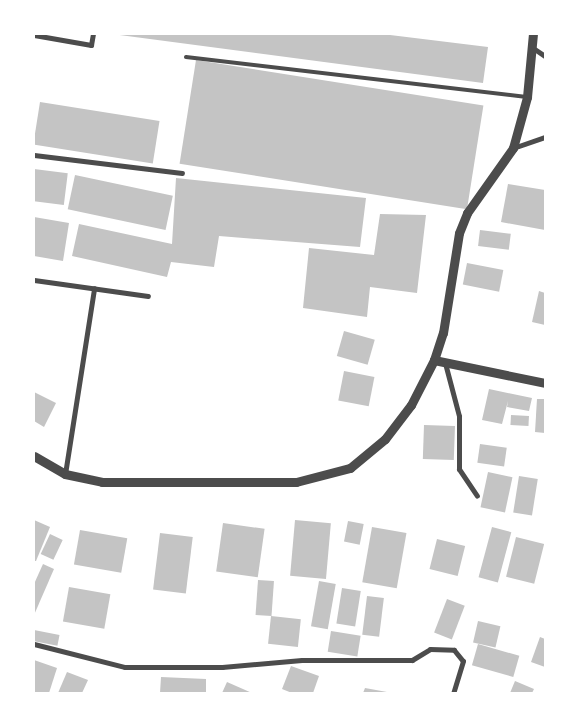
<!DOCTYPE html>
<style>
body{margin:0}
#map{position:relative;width:579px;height:727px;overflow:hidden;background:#fff;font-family:Montserrat,sans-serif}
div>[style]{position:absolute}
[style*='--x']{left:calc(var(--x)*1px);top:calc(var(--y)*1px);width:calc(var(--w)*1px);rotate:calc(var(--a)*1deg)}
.building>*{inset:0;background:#c4c4c4;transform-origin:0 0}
.service>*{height:4px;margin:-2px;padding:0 2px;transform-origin:2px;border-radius:2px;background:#4c4c4c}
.minor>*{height:5px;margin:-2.5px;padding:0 2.5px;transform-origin:2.5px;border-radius:2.5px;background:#4c4c4c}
.tertiary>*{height:9px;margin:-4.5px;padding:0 4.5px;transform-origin:4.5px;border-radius:4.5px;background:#4c4c4c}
span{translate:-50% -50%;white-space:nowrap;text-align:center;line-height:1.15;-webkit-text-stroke:5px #fff;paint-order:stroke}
.frame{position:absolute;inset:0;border:35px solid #fff;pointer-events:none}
</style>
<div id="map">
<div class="building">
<div style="clip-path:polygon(112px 34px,382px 34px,488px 47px,483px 83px)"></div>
<div style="left:196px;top:60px;width:291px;height:105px;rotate:9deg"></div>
<div style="left:40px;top:102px;width:121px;height:43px;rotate:9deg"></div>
<div style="left:34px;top:169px;width:34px;height:32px;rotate:7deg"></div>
<div style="left:75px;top:175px;width:100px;height:35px;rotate:12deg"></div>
<div style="clip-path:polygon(176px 178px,366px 198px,360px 247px,219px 236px,214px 267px,171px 262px,167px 277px,72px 256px,79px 224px,172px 244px)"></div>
<div style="clip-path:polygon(508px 184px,545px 190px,545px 230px,501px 222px)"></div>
<div style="clip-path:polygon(380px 214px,426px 215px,417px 293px,370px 287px,367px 317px,303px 308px,309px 248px,374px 255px)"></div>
<div style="clip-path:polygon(34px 217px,69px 223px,63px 261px,34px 256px)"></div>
<div style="left:480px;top:230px;width:31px;height:16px;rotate:7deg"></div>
<div style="left:467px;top:263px;width:37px;height:22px;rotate:11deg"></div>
<div style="clip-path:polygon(539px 291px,545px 293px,545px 325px,532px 322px)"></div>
<div style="left:344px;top:331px;width:32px;height:26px;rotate:16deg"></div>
<div style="left:344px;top:371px;width:31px;height:30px;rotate:11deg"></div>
<div style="clip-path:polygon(489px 389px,532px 398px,529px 411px,507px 407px,508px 401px,502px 424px,482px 420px)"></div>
<div style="clip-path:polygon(34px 392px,56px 403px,44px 427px,34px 421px)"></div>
<div style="clip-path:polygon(537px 399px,545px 399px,545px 433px,535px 432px)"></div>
<div style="left:511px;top:415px;width:18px;height:10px;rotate:3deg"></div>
<div style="left:424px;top:425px;width:31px;height:34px;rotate:2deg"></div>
<div style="left:480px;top:444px;width:27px;height:19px;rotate:8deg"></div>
<div style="left:488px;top:472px;width:25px;height:36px;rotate:12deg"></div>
<div style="left:519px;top:476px;width:19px;height:37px;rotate:9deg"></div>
<div style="clip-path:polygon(34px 520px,50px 527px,36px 561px,34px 561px)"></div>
<div style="left:295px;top:520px;width:36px;height:56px;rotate:5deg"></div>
<div style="left:348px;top:521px;width:16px;height:21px;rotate:11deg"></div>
<div style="left:223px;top:523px;width:42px;height:49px;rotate:8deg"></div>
<div style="left:372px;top:527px;width:35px;height:56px;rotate:10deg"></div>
<div style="left:492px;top:527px;width:20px;height:52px;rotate:15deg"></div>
<div style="left:80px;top:530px;width:48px;height:35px;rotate:10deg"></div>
<div style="left:160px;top:533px;width:33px;height:57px;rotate:7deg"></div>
<div style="left:50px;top:534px;width:14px;height:22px;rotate:25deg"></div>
<div style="left:516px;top:537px;width:29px;height:41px;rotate:14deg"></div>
<div style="left:437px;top:539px;width:29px;height:31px;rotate:14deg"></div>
<div style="clip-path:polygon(43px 564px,54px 569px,34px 615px,34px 584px)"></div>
<div style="left:258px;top:580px;width:16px;height:35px;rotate:4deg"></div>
<div style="left:319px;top:581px;width:17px;height:46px;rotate:10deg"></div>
<div style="left:69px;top:587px;width:42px;height:35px;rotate:10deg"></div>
<div style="left:342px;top:588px;width:19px;height:36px;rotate:9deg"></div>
<div style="left:367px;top:596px;width:17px;height:39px;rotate:7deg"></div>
<div style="left:447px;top:599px;width:19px;height:36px;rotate:21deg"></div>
<div style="left:271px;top:616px;width:30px;height:28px;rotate:6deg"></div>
<div style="left:478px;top:621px;width:23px;height:22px;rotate:13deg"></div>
<div style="left:34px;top:630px;width:26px;height:11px;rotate:11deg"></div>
<div style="left:331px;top:631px;width:30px;height:21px;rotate:9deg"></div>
<div style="clip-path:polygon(540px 637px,545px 639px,545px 667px,531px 662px)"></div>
<div style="left:478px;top:644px;width:43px;height:22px;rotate:16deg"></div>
<div style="clip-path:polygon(34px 660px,57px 668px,49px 693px,34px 693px)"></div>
<div style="clip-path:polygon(291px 666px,319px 676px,313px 693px,292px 693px,282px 689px)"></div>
<div style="clip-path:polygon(67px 672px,88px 680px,82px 693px,58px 693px)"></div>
<div style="clip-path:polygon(161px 677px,206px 679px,206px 693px,160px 693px)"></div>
<div style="clip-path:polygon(515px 681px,534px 689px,532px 693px,510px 693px)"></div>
<div style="clip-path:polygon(227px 682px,252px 693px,222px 693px)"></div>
<div style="clip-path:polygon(365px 688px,387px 692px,387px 693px,363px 693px)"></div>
</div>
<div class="service">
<div style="--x:186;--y:57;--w:343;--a:6.7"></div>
</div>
<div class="minor">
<div style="--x:34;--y:35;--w:58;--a:10"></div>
<div style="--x:91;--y:45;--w:11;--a:-80"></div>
<div style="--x:533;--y:48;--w:14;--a:34"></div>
<div style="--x:513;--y:148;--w:34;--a:-19"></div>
<div style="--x:34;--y:155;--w:149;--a:6.9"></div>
<div style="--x:34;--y:280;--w:115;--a:8"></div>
<div style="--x:445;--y:363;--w:55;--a:75.2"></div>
<div style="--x:459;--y:416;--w:53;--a:90"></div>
<div style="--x:459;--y:469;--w:32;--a:56"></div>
<div style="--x:65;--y:474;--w:188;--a:-81.1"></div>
<div style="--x:34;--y:644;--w:94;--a:14.2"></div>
<div style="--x:125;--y:667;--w:97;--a:0"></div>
<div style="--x:222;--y:667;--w:80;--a:-5"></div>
<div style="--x:302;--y:660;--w:110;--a:0"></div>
<div style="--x:412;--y:660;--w:21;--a:-31"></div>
<div style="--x:430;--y:649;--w:24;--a:2"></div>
<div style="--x:454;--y:650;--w:14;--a:51"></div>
<div style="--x:463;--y:661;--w:34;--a:107"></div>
</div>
<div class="tertiary">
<div style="--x:434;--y:360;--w:113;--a:11.7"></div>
<div style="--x:34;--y:456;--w:36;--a:30"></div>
<div style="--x:65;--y:474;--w:38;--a:12"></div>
<div style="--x:102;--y:482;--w:194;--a:0"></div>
<div style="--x:296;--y:482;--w:56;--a:-14.5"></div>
<div style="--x:350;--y:468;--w:45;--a:-39.6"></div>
<div style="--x:385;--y:439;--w:43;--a:-52.6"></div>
<div style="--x:411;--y:405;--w:51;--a:-62.9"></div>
<div style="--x:434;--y:360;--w:28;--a:-72"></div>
<div style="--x:443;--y:333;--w:101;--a:-80.9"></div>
<div style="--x:459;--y:233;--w:22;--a:-68"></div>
<div style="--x:467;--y:213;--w:80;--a:-54.7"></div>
<div style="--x:513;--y:148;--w:53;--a:-74.6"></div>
<div style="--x:527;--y:97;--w:63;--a:-84.6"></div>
</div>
<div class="frame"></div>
</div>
